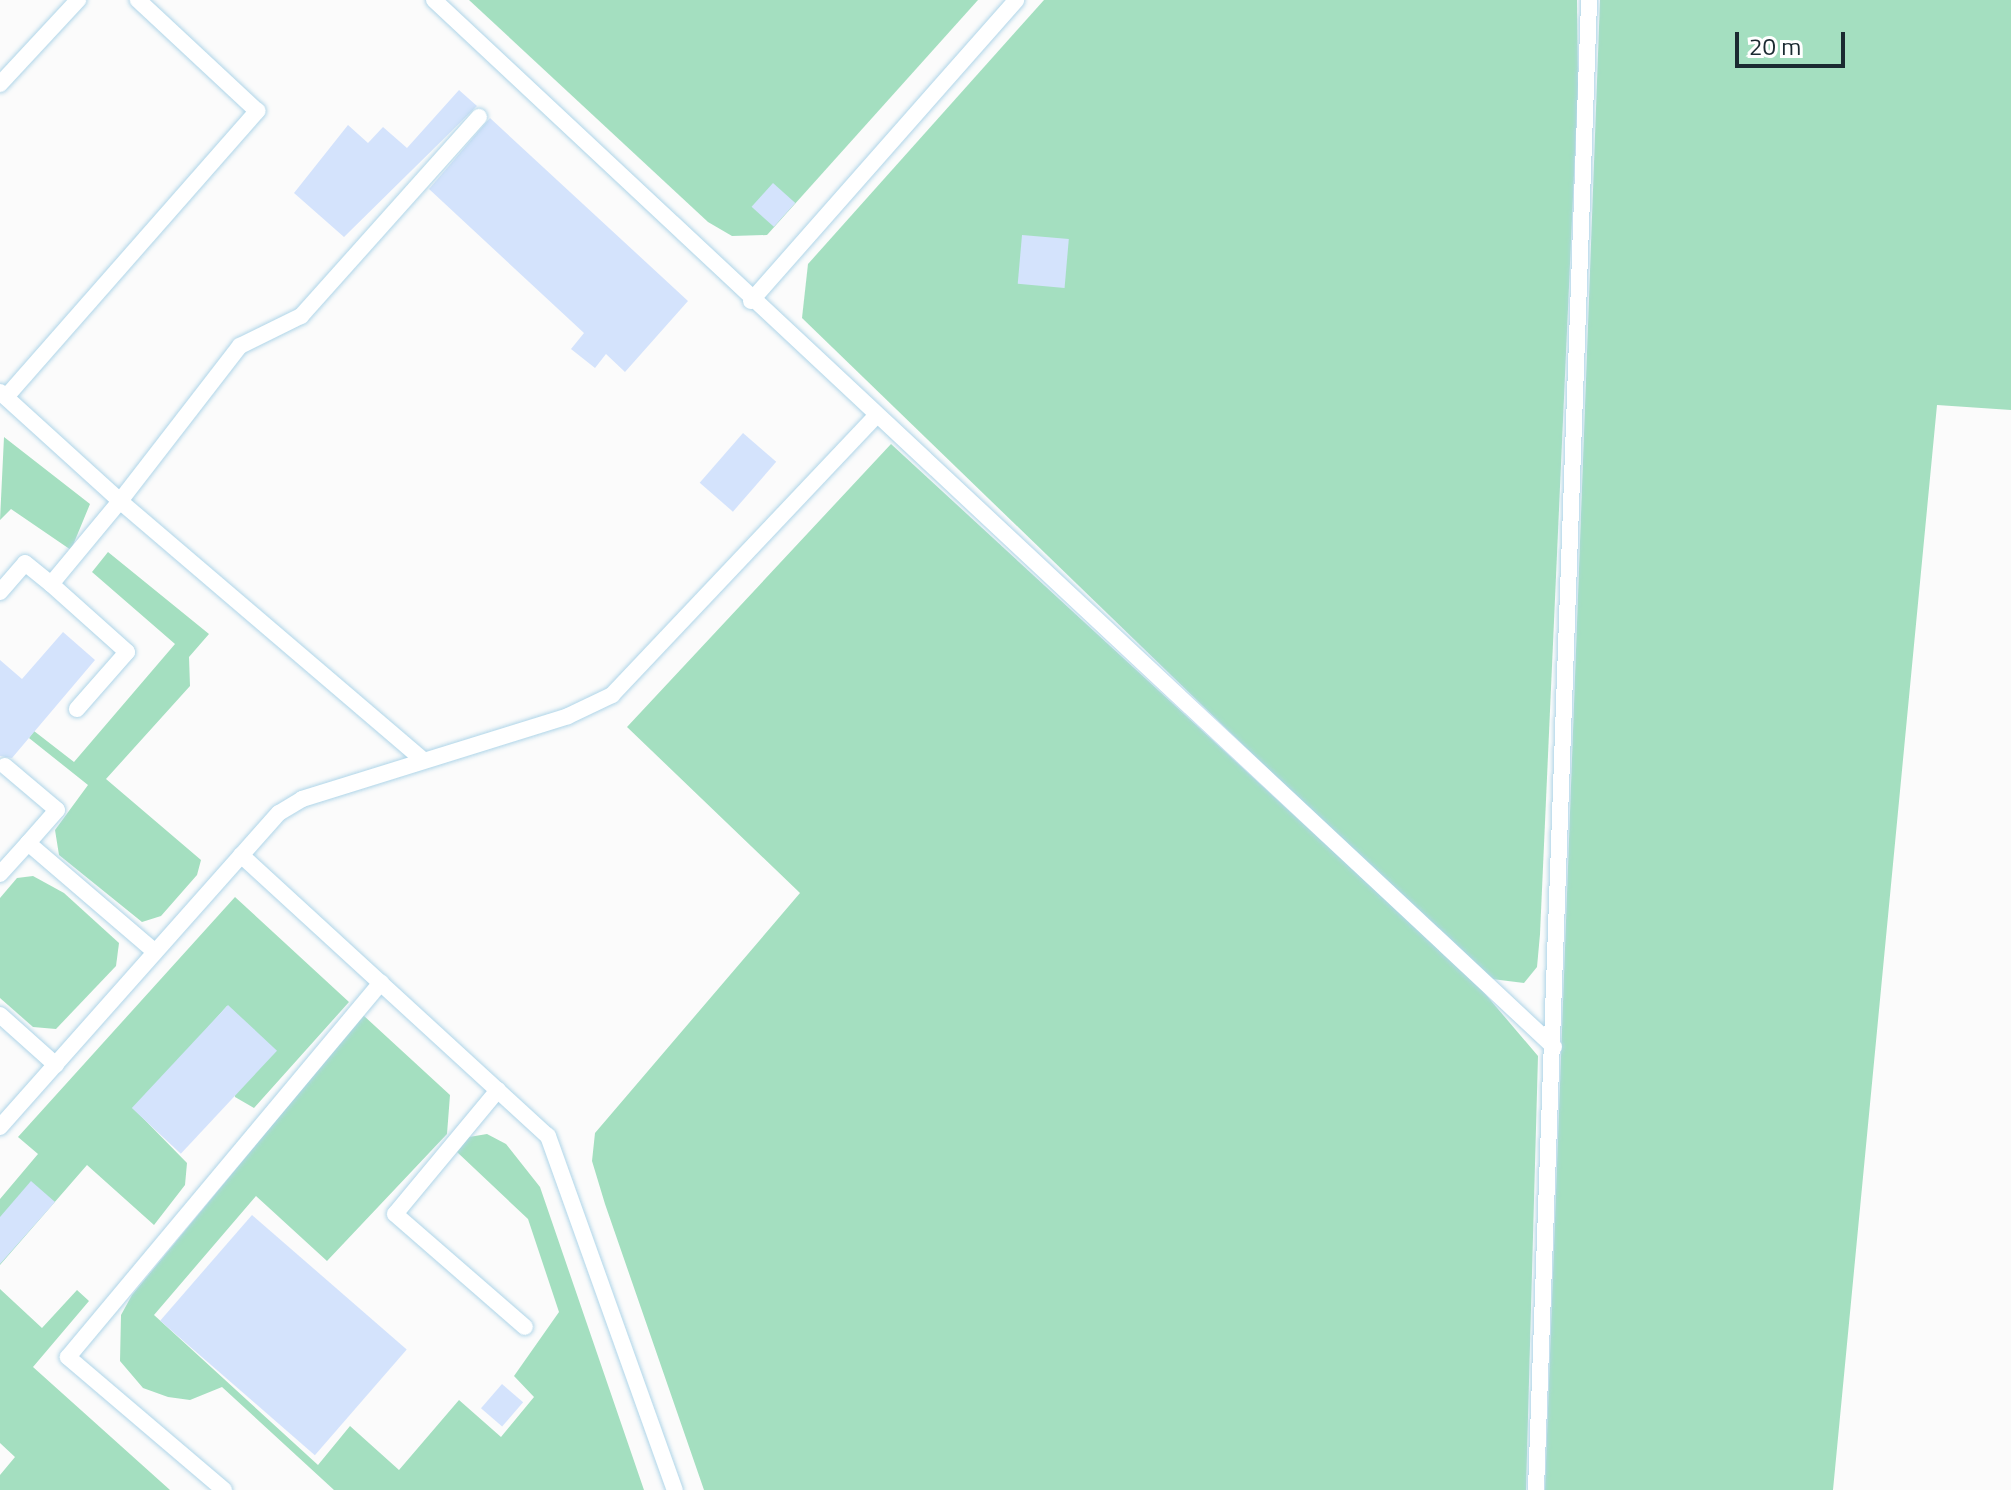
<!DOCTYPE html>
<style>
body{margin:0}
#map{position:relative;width:2011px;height:1490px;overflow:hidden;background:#fbfbfb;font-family:"Titillium Web",sans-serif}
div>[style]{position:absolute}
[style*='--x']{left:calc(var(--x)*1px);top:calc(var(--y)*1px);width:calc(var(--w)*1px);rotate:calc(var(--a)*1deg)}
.green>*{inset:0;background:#a4dfc0}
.building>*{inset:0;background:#d4e3fc;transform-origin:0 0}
.roads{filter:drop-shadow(0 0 2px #afd5e8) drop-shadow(0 0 2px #afd5e8)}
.lane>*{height:16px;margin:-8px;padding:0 8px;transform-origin:8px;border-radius:8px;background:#fff}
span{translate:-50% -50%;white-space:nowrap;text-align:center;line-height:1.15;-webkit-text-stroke:8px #fff;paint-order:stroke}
.scale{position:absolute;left:1735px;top:32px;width:110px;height:36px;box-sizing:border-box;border:4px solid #1b2a31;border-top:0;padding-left:10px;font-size:24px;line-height:28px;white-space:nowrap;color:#1b2a31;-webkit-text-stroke:6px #fff;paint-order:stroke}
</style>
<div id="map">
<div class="green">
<div style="clip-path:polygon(469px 0,978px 0,767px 235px,732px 236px,708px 222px)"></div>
<div style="clip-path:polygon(1044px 0,1577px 0,1578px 85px,1540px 934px,1537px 967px,1524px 983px,1484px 978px,802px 318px,808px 264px)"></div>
<div style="clip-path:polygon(1600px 0,2011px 0,2011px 410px,1937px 405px,1833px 1490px,1545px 1490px)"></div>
<div style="clip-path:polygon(4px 437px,90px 504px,71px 550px,11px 509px,0 520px)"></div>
<div style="clip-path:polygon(891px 444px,1475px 982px,1538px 1056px,1526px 1490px,704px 1490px,605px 1204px,592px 1161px,595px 1133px,800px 893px,627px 727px)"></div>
<div style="clip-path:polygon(108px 552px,209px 634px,189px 657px,190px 686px,106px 779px,201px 860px,197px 875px,161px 916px,142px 922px,59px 855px,55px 830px,88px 785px,29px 738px,34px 731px,74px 762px,175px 644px,92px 572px)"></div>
<div style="clip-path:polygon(33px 876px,64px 893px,119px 943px,116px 966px,56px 1029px,33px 1027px,0 998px,0 898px,17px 878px)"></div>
<div style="clip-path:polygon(235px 897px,349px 1002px,254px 1108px,235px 1097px,227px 1006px,135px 1110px,187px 1163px,185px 1185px,154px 1225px,87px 1165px,0 1265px,0 1199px,38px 1154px,18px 1137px)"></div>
<div style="clip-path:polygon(363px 1015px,450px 1095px,447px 1134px,327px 1261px,256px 1196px,154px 1315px,318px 1465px,350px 1426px,399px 1470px,459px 1400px,501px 1437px,534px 1397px,514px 1376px,559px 1312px,528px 1219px,457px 1152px,469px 1137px,487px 1134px,506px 1144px,540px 1187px,644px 1490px,334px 1490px,222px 1387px,190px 1400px,168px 1397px,143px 1388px,120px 1361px,121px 1315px,132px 1295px)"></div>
<div style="clip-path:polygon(0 1289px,42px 1328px,77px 1290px,89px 1301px,33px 1367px,170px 1490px,0 1490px,0 1475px,15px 1457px,0 1443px)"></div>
</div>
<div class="building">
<div style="clip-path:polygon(459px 90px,477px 106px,344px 237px,294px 193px,348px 125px,368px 143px,383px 127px,407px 148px)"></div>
<div style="clip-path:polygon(490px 118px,688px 301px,625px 372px,606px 354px,595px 368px,571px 349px,584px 333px,429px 189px)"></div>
<div style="left:773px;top:183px;width:30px;height:32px;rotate:42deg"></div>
<div style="left:1022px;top:235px;width:47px;height:49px;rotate:5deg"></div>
<div style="left:743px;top:433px;width:44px;height:66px;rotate:41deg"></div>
<div style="clip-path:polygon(63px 632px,95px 660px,12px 758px,0 756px,0 660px,22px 679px)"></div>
<div style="left:228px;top:1005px;width:67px;height:141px;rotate:43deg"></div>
<div style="clip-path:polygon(31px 1181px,55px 1202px,0 1264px,0 1217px)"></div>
<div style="left:252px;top:1215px;width:205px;height:140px;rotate:41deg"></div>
<div style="left:502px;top:1384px;width:28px;height:32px;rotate:41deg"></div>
</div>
<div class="roads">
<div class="lane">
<div style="--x:434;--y:0;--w:1533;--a:43.07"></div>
<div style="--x:0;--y:84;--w:115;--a:-47.1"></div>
<div style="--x:751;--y:301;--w:401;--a:-48.6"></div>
<div style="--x:0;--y:392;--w:162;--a:42.2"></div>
<div style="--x:120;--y:501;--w:108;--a:129.7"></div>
<div style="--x:51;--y:584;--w:102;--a:41.8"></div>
<div style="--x:127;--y:652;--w:76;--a:131.3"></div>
<div style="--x:6;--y:397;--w:381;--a:-48.7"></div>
<div style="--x:257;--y:111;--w:163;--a:-137"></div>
<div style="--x:0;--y:592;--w:38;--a:-49"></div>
<div style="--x:25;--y:563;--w:33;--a:39"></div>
<div style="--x:423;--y:760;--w:399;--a:-139.5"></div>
<div style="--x:120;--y:501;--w:196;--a:-52.3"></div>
<div style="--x:240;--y:346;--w:68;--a:-26.2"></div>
<div style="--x:301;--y:316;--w:267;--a:-48.2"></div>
<div style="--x:5;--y:766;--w:68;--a:40.2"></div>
<div style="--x:57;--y:810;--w:44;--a:131.3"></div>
<div style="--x:241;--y:855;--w:416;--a:42.5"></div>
<div style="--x:548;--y:1136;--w:376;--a:70.3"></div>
<div style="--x:0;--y:874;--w:42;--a:-47.9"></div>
<div style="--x:28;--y:843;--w:167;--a:40.6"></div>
<div style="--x:0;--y:1015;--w:75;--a:41.8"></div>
<div style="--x:498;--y:1090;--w:161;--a:129.7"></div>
<div style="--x:395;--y:1214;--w:172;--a:41"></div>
<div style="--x:0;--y:1127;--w:420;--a:-48.4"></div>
<div style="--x:279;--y:813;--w:27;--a:-31"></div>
<div style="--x:302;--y:799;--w:279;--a:-17.3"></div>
<div style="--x:568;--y:716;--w:49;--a:-25.5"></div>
<div style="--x:612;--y:695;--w:384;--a:-46.6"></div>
<div style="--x:224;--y:1490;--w:205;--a:-139.6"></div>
<div style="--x:68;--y:1357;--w:488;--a:-50.1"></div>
<div style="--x:1536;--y:1490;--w:1491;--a:-87.96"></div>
</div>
</div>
<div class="scale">20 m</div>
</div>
